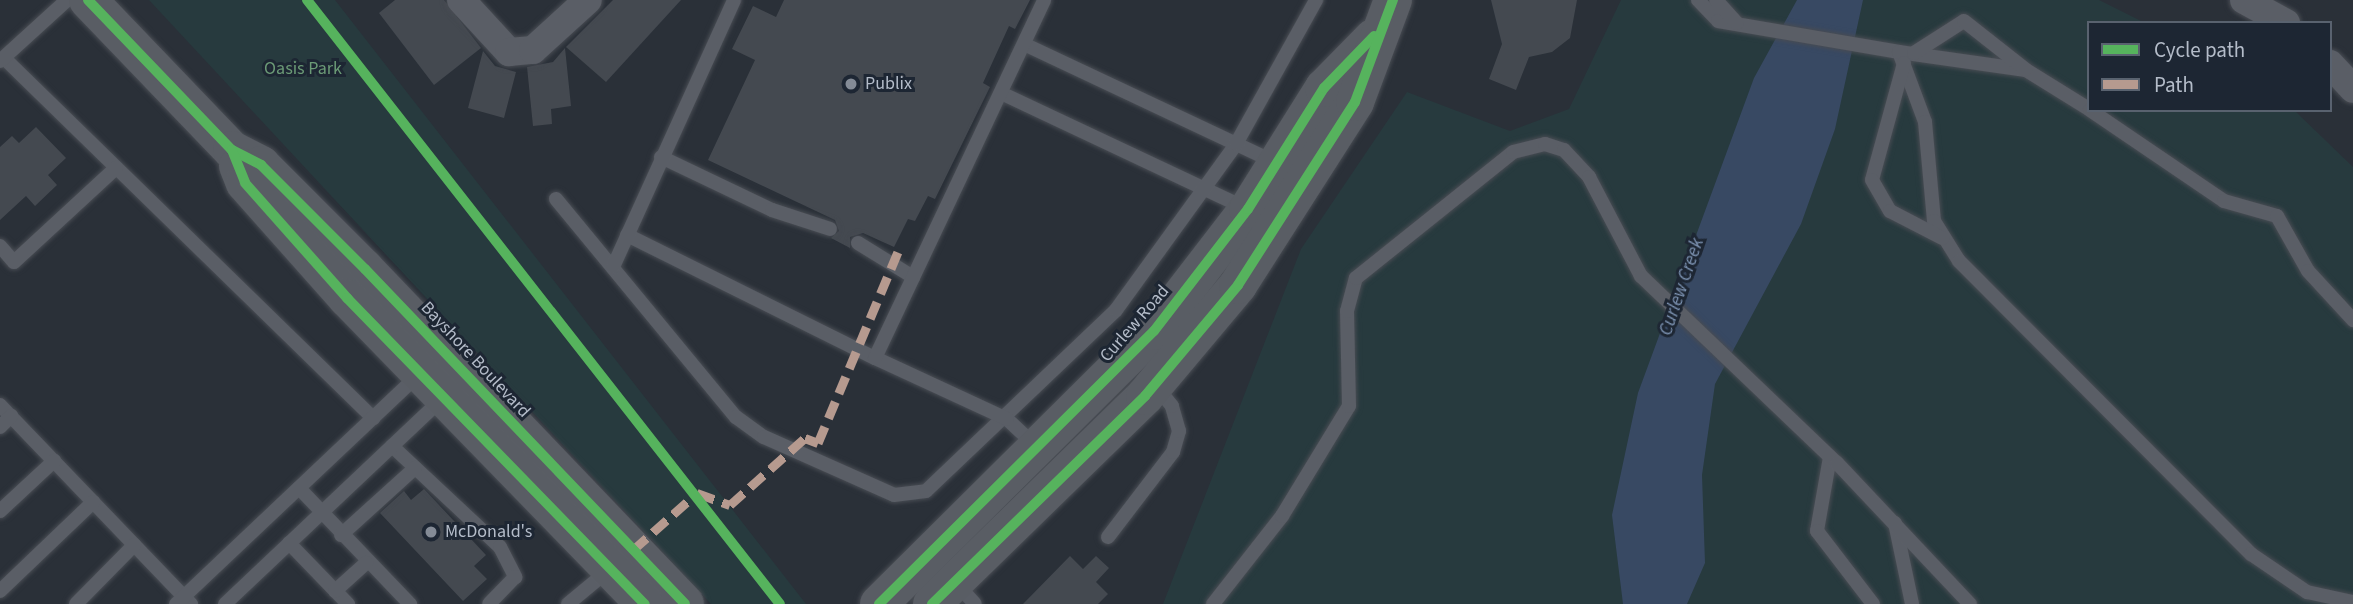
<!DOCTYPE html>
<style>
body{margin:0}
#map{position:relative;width:2353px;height:604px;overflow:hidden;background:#2a3038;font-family:"Source Sans 3",sans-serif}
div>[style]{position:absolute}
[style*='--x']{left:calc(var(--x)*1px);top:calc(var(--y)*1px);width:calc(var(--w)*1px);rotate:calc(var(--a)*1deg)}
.green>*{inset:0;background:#273a3e}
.water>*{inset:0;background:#384963}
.building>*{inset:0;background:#444950}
.roads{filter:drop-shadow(0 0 2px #484c53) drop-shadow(0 0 2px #484c53)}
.service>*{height:14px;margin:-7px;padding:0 7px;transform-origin:7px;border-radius:7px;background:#5a5e66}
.minor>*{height:28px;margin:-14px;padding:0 14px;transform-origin:14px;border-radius:14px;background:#5a5e66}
.secondary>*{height:38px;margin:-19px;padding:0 19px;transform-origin:19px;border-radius:19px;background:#595d64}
.quiet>*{height:9px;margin-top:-4.5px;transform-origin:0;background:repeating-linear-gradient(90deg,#b69a8f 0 18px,transparent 0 27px)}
.cycleway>*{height:10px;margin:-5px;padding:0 5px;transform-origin:5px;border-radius:5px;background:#56b35d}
.dots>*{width:19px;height:19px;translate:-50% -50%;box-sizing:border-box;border:4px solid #1d2633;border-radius:50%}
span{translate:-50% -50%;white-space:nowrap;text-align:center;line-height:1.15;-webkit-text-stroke:6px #1d2633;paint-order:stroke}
.park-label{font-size:18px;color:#6b9a76}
.poi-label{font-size:18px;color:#b4bcc9}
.left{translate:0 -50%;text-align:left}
.street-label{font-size:18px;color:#b4bcc9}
.water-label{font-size:19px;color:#7c92b1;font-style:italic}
.legend{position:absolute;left:2087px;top:21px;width:245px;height:91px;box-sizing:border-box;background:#1d2633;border:2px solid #59626f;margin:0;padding:9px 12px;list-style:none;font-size:21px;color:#b4bcc9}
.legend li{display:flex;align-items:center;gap:14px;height:35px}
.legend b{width:35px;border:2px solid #59626f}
</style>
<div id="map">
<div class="green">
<div style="clip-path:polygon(149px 0,335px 0,806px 604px,711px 604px)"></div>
<div style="clip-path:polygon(1621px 0,2099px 0,2145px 23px,2089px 23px,2089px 110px,2294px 110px,2353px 167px,2353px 604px,1163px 604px,1301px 249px,1407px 92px,1510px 131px,1569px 109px)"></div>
</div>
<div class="water">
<div style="clip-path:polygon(1797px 0,1863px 0,1835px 129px,1801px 224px,1715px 384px,1702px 475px,1705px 563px,1687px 604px,1623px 604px,1612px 515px,1638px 393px,1754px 78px)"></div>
</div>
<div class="building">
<div style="clip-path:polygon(395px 0,444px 0,481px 48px,434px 85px,379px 13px)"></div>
<div style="clip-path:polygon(613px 0,681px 0,606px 82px,566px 47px)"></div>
<div style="clip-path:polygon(784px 0,1030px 0,1015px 29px,1009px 26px,983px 83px,990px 87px,935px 199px,928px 196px,915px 221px,908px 219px,894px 247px,863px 233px,850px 237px,850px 248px,831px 238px,839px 231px,835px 220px,708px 160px,755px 60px,732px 49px,753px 6px,776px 17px)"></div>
<div style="clip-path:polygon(1491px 0,1577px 0,1570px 38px,1552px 52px,1529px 57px,1516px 90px,1489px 79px,1502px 44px)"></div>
<div style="clip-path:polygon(565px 48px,571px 106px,551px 109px,552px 124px,533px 126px,527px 67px,553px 62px)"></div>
<div style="clip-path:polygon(483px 51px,495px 66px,516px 72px,504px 118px,468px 108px)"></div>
<div style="clip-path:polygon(36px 127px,66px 158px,48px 175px,57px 185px,35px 206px,26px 196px,0 220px,0 147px,12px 136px,19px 143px)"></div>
<div style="clip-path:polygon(424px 489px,486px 555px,474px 566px,487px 579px,463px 601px,380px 513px,404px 491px,411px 500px)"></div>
<div style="clip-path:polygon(1070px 556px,1083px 569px,1096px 556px,1109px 568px,1096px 582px,1108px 594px,1098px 604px,1023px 604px)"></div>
</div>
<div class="roads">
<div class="service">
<div style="--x:1698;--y:0;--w:29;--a:46"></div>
<div style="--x:1718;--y:21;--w:184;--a:9.7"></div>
<div style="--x:1899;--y:52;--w:75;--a:69.6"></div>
<div style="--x:1925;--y:122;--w:99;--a:84.8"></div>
<div style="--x:1934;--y:221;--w:47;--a:58"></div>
<div style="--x:1959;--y:261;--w:414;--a:45.1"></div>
<div style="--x:2251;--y:554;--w:68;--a:34.2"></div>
<div style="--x:2307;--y:592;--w:47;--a:12.3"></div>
<div style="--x:1716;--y:0;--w:31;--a:48"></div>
<div style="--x:1026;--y:45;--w:275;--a:25.2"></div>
<div style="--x:1899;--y:52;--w:128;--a:8.1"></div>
<div style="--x:2026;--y:70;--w:74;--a:31.8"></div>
<div style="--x:1914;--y:53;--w:59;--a:-32.6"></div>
<div style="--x:1964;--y:21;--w:78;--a:38.2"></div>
<div style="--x:4;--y:58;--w:516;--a:44.29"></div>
<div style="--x:0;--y:61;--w:91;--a:-42.3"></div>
<div style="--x:1904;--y:63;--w:121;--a:105.3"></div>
<div style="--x:1872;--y:180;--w:36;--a:60"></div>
<div style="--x:1890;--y:211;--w:59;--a:27.4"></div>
<div style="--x:1001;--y:93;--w:272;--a:25.2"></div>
<div style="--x:2090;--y:110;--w:162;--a:34.2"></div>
<div style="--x:2224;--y:201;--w:55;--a:15.8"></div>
<div style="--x:2277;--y:216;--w:63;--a:60.6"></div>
<div style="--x:2308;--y:271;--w:67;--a:47.4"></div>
<div style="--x:661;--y:157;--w:123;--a:25.5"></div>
<div style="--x:772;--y:210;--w:61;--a:18.1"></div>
<div style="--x:556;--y:199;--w:283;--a:50.5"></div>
<div style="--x:736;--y:417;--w:34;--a:36"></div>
<div style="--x:764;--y:437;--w:142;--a:24"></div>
<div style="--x:894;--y:495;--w:32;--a:-7"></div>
<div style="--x:926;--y:491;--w:262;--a:-43.6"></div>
<div style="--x:1116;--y:310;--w:205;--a:-54.1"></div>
<div style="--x:1236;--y:144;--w:165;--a:-60.9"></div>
<div style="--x:627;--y:235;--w:277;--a:26.4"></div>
<div style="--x:858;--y:243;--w:65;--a:31.7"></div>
<div style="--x:0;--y:246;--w:21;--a:49"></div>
<div style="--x:14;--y:262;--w:139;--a:-42.7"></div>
<div style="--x:613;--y:267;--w:293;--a:-65.6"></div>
<div style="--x:0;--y:405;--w:276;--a:46.2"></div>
<div style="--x:0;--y:427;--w:16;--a:-45"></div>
<div style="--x:392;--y:446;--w:148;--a:43.1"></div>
<div style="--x:500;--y:547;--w:34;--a:63"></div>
<div style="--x:515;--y:577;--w:37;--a:134"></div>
<div style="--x:1037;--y:447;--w:41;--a:-137"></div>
<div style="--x:1007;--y:419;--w:145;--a:-155.2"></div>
<div style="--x:875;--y:358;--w:396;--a:-64.7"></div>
<div style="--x:1830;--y:457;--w:75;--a:100"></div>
<div style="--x:1817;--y:531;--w:92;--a:52.5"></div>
<div style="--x:299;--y:488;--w:161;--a:46.3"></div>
<div style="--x:0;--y:511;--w:74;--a:-42.8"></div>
<div style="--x:1895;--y:523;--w:83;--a:78.1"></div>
<div style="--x:341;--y:535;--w:100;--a:-42.2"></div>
<div style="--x:1108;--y:537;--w:107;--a:-52.6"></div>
<div style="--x:1173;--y:452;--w:22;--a:-74"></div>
<div style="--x:1179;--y:431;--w:26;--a:-106"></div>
<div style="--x:1172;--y:406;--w:27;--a:-129"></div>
<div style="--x:289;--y:543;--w:85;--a:46"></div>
<div style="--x:956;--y:583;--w:28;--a:48"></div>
<div style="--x:0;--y:591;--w:129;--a:-43.7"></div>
<div style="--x:335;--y:591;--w:42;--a:-42.1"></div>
<div style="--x:76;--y:604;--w:83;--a:-45.5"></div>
<div style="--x:176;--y:604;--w:335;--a:-43.4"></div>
<div style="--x:225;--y:604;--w:299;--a:-43.4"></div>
<div style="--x:568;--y:604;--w:55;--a:-39.8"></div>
<div style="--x:1213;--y:604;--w:112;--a:-51.9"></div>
<div style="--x:1282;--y:516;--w:129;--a:-58.7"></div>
<div style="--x:1349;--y:406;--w:95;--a:-91.2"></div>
<div style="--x:1347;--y:311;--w:34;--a:-75"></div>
<div style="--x:1356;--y:278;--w:201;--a:-38.7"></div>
<div style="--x:1513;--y:152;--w:33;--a:-14"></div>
<div style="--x:1545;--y:144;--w:20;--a:18"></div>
<div style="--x:1564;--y:150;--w:37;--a:47"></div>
<div style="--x:1589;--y:177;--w:112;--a:62.3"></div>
<div style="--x:1641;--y:276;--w:271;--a:43.7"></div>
<div style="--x:1837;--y:463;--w:194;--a:46.7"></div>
</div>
<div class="minor">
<div style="--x:461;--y:0;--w:71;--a:47.3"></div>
<div style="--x:509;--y:52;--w:24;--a:-5"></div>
<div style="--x:533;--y:50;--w:74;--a:-42.3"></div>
<div style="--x:2244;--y:0;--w:48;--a:28.7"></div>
<div style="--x:2330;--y:64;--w:34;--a:47"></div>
</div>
<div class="secondary">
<div style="--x:88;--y:0;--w:208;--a:46.2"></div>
<div style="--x:232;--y:150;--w:33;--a:27"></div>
<div style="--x:261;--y:165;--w:147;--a:45"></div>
<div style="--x:365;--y:269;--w:463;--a:46.3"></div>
<div style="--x:238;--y:166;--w:18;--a:68"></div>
<div style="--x:245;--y:183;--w:154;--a:48.4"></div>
<div style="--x:347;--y:298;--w:427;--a:45.8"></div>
<div style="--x:879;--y:604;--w:387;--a:-44.8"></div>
<div style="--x:1154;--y:331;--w:154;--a:-52.4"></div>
<div style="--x:1248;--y:209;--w:143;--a:-57.9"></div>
<div style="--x:1324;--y:88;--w:70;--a:-45.6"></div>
<div style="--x:932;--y:604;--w:298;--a:-44.3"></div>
<div style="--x:1145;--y:396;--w:145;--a:-50"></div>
<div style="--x:1238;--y:285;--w:217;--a:-57.4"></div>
<div style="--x:1355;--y:102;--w:109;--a:-69.6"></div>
</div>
</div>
<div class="quiet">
<div style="--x:633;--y:550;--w:86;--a:-41.7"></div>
<div style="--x:697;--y:493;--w:35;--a:20"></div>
<div style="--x:730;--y:505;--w:101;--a:-41.8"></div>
<div style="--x:805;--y:438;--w:14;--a:21"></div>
<div style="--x:818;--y:443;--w:210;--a:-67.3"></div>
</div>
<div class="cycleway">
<div style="--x:88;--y:0;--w:208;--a:46.2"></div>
<div style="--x:232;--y:150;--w:33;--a:27"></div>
<div style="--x:261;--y:165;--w:147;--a:45"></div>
<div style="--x:365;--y:269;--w:463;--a:46.3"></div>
<div style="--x:307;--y:0;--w:767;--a:51.94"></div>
<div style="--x:232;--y:150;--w:35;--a:68"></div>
<div style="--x:245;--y:183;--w:154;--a:48.4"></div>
<div style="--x:347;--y:298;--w:427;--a:45.8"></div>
<div style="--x:879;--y:604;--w:387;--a:-44.8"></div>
<div style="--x:1154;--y:331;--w:154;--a:-52.4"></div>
<div style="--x:1248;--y:209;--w:143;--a:-57.9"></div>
<div style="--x:1324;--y:88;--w:72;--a:-46.1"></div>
<div style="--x:932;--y:604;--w:298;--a:-44.3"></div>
<div style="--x:1145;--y:396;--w:145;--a:-50"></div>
<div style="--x:1238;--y:285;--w:217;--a:-57.4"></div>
<div style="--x:1355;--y:102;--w:109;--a:-69.6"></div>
</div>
<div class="dots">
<div style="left:851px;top:84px;background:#848b96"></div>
<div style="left:431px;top:532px;background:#848b96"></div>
</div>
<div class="park-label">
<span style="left:303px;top:69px">Oasis Park</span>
</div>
<div class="poi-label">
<span class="left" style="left:865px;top:84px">Publix</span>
<span class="left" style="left:445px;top:532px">McDonald's</span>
</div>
<div class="street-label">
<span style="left:1135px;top:324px;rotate:-49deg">Curlew Road</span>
<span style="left:475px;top:360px;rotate:47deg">Bayshore Boulevard</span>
</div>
<div class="water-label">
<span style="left:1682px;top:287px;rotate:-71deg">Curlew Creek</span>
</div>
<ul class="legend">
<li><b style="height:9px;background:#56b35d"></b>Cycle path</li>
<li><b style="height:9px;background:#b69a8f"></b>Path</li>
</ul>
</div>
